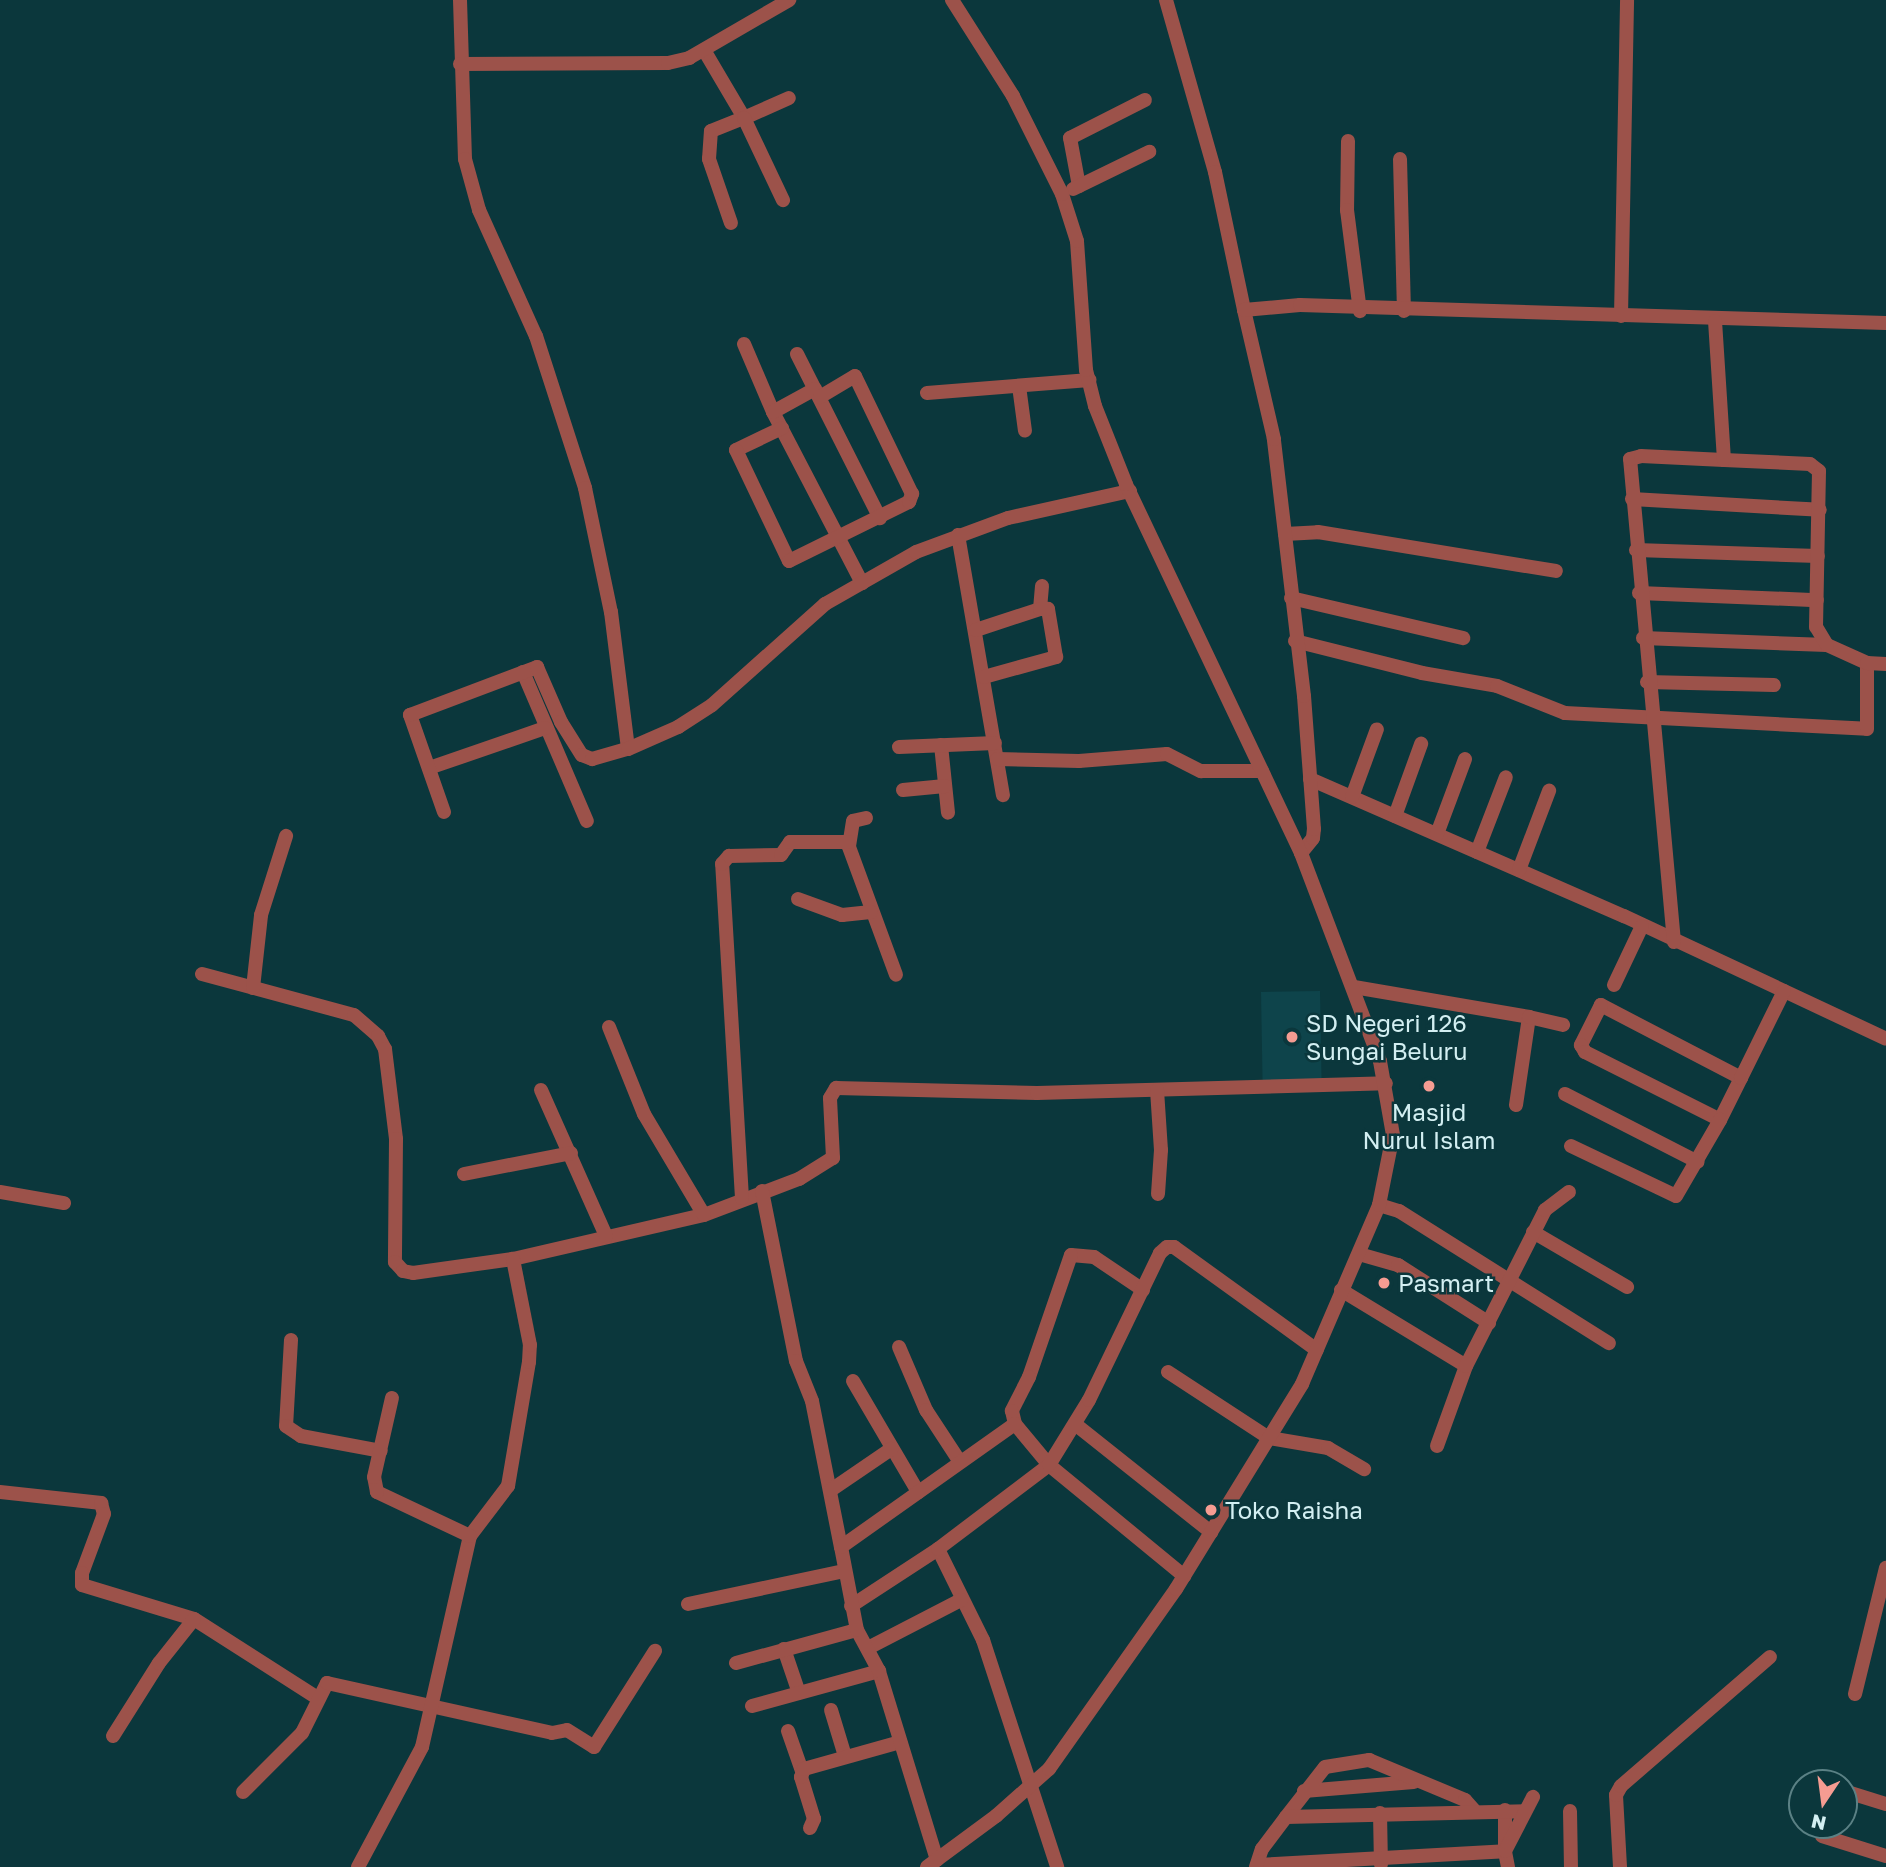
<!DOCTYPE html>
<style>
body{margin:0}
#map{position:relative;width:1886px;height:1867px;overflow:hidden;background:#0b373c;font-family:"Golos Text",sans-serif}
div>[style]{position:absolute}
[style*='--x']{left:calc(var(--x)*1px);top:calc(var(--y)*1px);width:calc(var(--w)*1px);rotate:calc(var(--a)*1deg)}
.built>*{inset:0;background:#0e444b;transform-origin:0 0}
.minor>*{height:14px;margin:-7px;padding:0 7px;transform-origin:7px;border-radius:7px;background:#9c524a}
.dots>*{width:19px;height:19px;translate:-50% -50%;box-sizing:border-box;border:4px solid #0b373c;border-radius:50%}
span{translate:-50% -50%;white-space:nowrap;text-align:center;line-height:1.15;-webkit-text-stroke:5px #0b373c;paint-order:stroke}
.poi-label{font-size:24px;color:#d3eff2}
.left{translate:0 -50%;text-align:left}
.north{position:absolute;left:1788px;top:1769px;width:70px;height:70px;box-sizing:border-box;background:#0b373c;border:2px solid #5b8185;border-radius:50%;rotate:193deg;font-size:19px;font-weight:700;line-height:28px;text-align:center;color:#d3eff2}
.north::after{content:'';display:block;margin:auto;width:24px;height:32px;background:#f59c92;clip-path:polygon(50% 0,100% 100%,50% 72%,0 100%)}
</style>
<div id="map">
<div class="built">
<div style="left:1320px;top:991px;width:90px;height:59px;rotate:89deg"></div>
</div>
<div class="minor">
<div style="--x:460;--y:0;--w:159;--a:88.2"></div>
<div style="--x:465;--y:159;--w:53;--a:74.6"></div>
<div style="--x:479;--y:210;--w:138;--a:65.7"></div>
<div style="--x:536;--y:336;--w:160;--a:72.1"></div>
<div style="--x:585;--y:488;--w:127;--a:78.2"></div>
<div style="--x:611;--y:612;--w:138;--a:82.9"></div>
<div style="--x:1166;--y:0;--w:179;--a:74.1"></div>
<div style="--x:1215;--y:172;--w:141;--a:78.1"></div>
<div style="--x:704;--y:50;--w:79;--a:59.5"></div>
<div style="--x:744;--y:118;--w:49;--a:-24"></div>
<div style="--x:460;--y:64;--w:208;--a:-0.3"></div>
<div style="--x:668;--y:63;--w:22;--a:-13"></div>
<div style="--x:689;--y:58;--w:116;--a:-30.1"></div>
<div style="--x:1348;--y:141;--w:69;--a:90.8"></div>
<div style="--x:1347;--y:210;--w:102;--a:82.7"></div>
<div style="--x:1400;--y:159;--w:152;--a:88.5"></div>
<div style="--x:1079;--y:186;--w:49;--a:-100.6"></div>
<div style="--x:1070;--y:138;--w:84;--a:-26.9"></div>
<div style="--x:1073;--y:189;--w:85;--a:-26"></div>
<div style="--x:731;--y:223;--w:68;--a:-109"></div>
<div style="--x:709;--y:159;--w:28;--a:-86"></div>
<div style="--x:711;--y:131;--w:35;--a:-22"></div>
<div style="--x:744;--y:118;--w:91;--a:64.6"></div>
<div style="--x:1621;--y:316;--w:316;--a:-88.9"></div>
<div style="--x:744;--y:344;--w:74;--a:66.9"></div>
<div style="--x:773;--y:412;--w:193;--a:62.5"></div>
<div style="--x:797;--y:354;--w:184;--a:63.2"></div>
<div style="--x:1019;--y:386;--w:45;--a:82.4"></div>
<div style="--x:927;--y:393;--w:163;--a:-4.6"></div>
<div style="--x:773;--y:412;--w:48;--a:-28.7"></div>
<div style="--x:782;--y:428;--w:51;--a:154.4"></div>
<div style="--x:736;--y:450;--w:123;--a:64.5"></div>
<div style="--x:789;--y:561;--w:134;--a:-26.2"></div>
<div style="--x:909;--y:502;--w:9;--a:-69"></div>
<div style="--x:912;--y:494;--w:131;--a:-115.8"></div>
<div style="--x:855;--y:376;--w:41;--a:149"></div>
<div style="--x:1632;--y:499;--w:188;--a:3.3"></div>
<div style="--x:1285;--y:534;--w:33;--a:-3"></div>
<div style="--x:1318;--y:532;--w:241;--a:9.3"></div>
<div style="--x:958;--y:535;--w:264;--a:80.2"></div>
<div style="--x:1636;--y:550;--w:182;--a:1.9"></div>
<div style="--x:1639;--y:593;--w:178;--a:2.3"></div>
<div style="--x:1291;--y:598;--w:177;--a:13.1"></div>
<div style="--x:976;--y:630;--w:67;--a:-18.2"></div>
<div style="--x:1040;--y:609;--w:23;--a:-85"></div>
<div style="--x:1643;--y:638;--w:184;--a:2.2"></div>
<div style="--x:1295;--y:641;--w:131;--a:14.1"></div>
<div style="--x:1422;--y:673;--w:76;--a:9.8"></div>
<div style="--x:1497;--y:686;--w:73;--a:21.7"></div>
<div style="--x:1565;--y:713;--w:302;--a:3"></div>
<div style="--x:1867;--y:729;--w:66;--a:-90"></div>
<div style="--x:1867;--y:663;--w:44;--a:-155.8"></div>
<div style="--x:1827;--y:645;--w:21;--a:-121"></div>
<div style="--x:1816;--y:627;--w:156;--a:-88.9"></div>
<div style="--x:1819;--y:471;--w:11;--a:-142"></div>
<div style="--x:1810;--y:464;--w:86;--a:-177.3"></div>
<div style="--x:1867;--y:663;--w:19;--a:3"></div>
<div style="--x:523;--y:672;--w:162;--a:66.8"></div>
<div style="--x:984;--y:677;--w:75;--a:-15.5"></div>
<div style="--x:1056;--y:657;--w:49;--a:-99.5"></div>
<div style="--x:1048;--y:609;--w:8;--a:180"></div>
<div style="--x:1647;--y:682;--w:127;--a:1.4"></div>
<div style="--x:941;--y:745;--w:68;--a:84.1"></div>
<div style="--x:899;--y:747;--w:96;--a:-2.4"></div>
<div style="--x:997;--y:759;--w:82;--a:1.4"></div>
<div style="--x:1079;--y:761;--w:88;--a:-4.5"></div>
<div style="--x:1167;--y:754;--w:38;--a:27"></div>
<div style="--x:1201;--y:771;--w:61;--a:0"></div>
<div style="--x:429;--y:768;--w:123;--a:-19"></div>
<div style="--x:1310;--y:779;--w:343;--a:23.6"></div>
<div style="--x:1624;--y:916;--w:289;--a:25.1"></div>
<div style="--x:903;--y:790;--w:42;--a:-5.4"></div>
<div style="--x:1352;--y:797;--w:72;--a:-69.8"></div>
<div style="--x:444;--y:812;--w:103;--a:-109.3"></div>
<div style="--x:410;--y:715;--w:136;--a:-20.7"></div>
<div style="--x:537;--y:667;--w:60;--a:66.4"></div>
<div style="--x:561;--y:722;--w:39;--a:58"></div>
<div style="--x:582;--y:755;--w:11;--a:22"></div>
<div style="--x:592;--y:759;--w:37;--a:-16"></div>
<div style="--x:628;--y:749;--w:55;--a:-23.7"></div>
<div style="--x:678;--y:727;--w:40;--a:-32.9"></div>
<div style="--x:712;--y:705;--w:152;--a:-41.8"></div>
<div style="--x:825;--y:604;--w:105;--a:-29.7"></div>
<div style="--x:916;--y:552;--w:98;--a:-20.3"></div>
<div style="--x:1008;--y:518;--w:125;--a:-12.5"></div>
<div style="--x:1395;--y:816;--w:77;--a:-70.1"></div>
<div style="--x:866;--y:818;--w:13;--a:167"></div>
<div style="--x:853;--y:821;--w:26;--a:99"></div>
<div style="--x:849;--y:847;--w:136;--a:69.8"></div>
<div style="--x:1437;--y:834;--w:80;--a:-69.5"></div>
<div style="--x:1477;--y:852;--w:80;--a:-68.9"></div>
<div style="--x:1301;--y:853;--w:19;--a:-51"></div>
<div style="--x:1313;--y:838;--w:9;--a:-84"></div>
<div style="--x:1314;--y:829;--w:133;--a:-94.3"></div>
<div style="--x:1304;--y:696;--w:259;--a:-96.7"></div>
<div style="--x:1274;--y:439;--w:132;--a:-103.1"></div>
<div style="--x:1244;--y:310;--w:56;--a:-5.1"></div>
<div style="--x:1300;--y:305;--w:586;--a:1.76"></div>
<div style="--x:1519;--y:870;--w:85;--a:-69.2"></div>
<div style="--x:798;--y:899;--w:47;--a:20"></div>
<div style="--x:842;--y:915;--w:29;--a:-6"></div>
<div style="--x:1674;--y:942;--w:485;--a:-95.2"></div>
<div style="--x:1630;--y:459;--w:11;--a:-15"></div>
<div style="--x:1641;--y:456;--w:83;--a:2.8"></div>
<div style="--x:1724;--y:460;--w:139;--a:-93.7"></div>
<div style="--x:202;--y:974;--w:157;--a:15.1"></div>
<div style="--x:354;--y:1015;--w:32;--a:41"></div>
<div style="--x:378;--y:1036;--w:15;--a:62"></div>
<div style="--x:385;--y:1049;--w:91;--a:83"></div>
<div style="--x:396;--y:1139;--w:123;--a:90.5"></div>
<div style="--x:395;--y:1262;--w:12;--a:48"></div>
<div style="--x:403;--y:1271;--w:10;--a:11"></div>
<div style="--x:413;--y:1273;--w:101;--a:-8"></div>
<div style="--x:513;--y:1259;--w:196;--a:-13"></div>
<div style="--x:704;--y:1215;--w:102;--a:-20.8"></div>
<div style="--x:799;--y:1179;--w:40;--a:-32"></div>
<div style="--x:833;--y:1158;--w:60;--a:-92.9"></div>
<div style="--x:830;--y:1098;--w:12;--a:-59"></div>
<div style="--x:836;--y:1088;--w:201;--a:1.4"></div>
<div style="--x:1037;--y:1093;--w:349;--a:-1.6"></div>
<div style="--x:1614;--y:985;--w:65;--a:-64.6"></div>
<div style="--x:1354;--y:987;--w:178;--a:9.7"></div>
<div style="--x:1529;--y:1017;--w:89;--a:98.4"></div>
<div style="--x:253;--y:988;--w:73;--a:-83.7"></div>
<div style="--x:261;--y:915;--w:83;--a:-72.4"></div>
<div style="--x:1529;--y:1017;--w:35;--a:13"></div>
<div style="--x:609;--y:1027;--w:94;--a:68.1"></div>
<div style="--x:644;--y:1114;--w:117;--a:59.3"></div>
<div style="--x:1741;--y:1078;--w:158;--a:-152.5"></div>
<div style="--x:1601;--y:1005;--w:45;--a:116.6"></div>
<div style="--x:1581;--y:1045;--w:8;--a:60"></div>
<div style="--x:1585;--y:1052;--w:151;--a:26.7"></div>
<div style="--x:1720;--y:1120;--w:47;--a:-63.4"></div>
<div style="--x:1741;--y:1078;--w:97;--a:-63.7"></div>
<div style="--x:541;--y:1090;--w:160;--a:66"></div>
<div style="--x:1157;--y:1090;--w:60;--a:86.2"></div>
<div style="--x:1161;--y:1150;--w:44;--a:93.9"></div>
<div style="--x:1565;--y:1094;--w:149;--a:27.1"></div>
<div style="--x:1571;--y:1146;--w:116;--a:25.5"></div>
<div style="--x:1676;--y:1196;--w:88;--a:-59.9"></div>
<div style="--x:464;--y:1174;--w:109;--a:-11.1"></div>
<div style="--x:762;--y:1191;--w:173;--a:78.7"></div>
<div style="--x:796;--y:1361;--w:43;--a:68.2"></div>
<div style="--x:812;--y:1401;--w:149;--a:78.8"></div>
<div style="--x:0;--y:1192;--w:65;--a:9.8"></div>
<div style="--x:742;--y:1198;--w:335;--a:-93.4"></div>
<div style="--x:722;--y:864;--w:11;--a:-49"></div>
<div style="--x:729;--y:856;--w:52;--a:-1.1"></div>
<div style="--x:781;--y:855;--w:16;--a:-55"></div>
<div style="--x:790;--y:842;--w:58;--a:0"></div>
<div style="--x:1379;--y:1205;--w:21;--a:17"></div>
<div style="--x:1399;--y:1211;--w:248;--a:32.2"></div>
<div style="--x:1533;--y:1232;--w:109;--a:30.3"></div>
<div style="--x:1359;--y:1254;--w:41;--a:15.8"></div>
<div style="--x:1398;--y:1265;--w:108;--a:32.5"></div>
<div style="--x:1143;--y:1290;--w:59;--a:-146"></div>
<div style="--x:1094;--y:1257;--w:23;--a:-175"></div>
<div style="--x:1071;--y:1255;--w:129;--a:109"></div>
<div style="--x:1029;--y:1377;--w:38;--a:117"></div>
<div style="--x:1012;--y:1411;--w:13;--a:77"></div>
<div style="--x:1015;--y:1424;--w:53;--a:50.3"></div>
<div style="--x:1049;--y:1465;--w:175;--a:39.4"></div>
<div style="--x:1341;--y:1290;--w:146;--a:31.3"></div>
<div style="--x:291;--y:1340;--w:86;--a:93.3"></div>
<div style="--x:286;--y:1426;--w:18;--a:34"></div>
<div style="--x:301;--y:1436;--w:81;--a:10.6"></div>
<div style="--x:899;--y:1347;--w:69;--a:66.8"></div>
<div style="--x:926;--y:1410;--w:62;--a:56.8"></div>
<div style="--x:1168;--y:1372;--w:121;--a:33.2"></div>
<div style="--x:1269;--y:1438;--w:60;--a:9.6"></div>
<div style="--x:1328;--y:1448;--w:42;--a:30.3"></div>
<div style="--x:853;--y:1381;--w:129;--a:59.6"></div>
<div style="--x:1075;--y:1424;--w:174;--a:38.5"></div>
<div style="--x:1437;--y:1446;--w:85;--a:-70.1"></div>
<div style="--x:1466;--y:1366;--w:175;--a:-63.1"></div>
<div style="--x:1545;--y:1210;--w:30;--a:-37"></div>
<div style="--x:831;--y:1490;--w:73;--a:-34.3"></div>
<div style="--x:0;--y:1492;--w:102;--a:6.2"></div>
<div style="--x:101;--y:1503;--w:11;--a:75"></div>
<div style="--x:104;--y:1514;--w:63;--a:110.4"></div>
<div style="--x:82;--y:1573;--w:12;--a:90"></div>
<div style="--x:82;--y:1585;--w:117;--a:16.9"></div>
<div style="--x:194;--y:1619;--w:148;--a:32.6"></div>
<div style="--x:470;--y:1536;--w:63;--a:-52.8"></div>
<div style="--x:508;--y:1486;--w:126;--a:-80.4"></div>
<div style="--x:529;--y:1362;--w:17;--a:-87"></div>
<div style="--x:530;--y:1345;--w:88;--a:-101.2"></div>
<div style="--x:938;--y:1549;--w:102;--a:63.7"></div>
<div style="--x:983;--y:1640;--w:239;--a:71.9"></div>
<div style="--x:688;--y:1604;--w:159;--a:-11.9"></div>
<div style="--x:851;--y:1606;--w:104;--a:-33.2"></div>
<div style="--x:938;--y:1549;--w:139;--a:-37.1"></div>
<div style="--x:1049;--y:1465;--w:76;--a:-58.4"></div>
<div style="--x:1089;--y:1400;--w:163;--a:-64.2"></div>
<div style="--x:1160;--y:1253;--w:9;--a:-41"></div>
<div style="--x:1167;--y:1247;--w:7;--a:0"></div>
<div style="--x:1174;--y:1247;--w:176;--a:35.8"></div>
<div style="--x:868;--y:1648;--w:105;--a:-27.3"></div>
<div style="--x:784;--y:1649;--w:46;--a:71.2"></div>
<div style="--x:736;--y:1663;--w:125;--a:-15.3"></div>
<div style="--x:1855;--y:1694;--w:130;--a:-76.2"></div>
<div style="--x:752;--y:1706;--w:132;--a:-15.4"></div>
<div style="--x:831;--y:1710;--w:48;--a:73.1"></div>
<div style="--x:788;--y:1731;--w:42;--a:70.7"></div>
<div style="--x:113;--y:1736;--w:86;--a:-57.8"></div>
<div style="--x:159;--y:1663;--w:56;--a:-51.5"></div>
<div style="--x:1304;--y:1791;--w:110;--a:-4.7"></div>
<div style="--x:1844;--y:1791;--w:44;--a:17.2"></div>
<div style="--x:243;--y:1792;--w:83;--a:-45"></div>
<div style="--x:302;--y:1733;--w:56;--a:-63.4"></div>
<div style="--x:327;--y:1683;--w:230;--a:12.5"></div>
<div style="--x:552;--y:1733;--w:15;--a:-11"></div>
<div style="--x:567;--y:1730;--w:32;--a:32"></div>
<div style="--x:594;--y:1747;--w:114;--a:-57.6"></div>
<div style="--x:1570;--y:1811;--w:56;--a:89"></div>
<div style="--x:1380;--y:1813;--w:51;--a:88.9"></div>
<div style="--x:1286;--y:1817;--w:63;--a:-52"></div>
<div style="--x:1325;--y:1767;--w:45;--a:-9"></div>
<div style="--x:1369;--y:1760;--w:104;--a:22.6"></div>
<div style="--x:1465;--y:1800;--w:13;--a:48"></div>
<div style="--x:810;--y:1828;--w:10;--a:-66"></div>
<div style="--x:814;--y:1819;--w:44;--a:-107.2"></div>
<div style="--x:801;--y:1777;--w:9;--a:-69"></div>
<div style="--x:804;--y:1769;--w:100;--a:-15.7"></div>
<div style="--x:1822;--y:1836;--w:67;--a:17.4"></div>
<div style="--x:937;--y:1860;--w:198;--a:-107.1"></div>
<div style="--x:879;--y:1671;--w:47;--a:-118.2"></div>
<div style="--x:857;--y:1630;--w:85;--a:-100.9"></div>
<div style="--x:841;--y:1547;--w:213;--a:-35.3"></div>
<div style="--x:1257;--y:1865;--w:248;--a:-3.2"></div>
<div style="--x:1505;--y:1851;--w:41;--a:-90"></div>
<div style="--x:358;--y:1867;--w:136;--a:-61.9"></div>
<div style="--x:422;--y:1747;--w:216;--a:-77.2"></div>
<div style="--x:470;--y:1536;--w:103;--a:-154.7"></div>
<div style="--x:377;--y:1492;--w:15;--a:-101"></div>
<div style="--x:374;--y:1477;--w:81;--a:-77.2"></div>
<div style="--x:927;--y:1867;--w:86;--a:-36.5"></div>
<div style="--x:996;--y:1816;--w:71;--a:-41.6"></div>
<div style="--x:1049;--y:1769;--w:220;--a:-54.8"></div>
<div style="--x:1176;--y:1589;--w:241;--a:-58.4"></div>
<div style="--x:1302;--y:1384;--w:195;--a:-66.7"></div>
<div style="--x:1379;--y:1205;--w:71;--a:-78.7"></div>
<div style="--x:1393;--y:1135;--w:75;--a:-100"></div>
<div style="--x:1380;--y:1061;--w:222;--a:-110.8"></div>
<div style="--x:1301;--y:853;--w:408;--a:-115.4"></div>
<div style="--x:1126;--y:484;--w:84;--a:-111.7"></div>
<div style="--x:1095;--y:406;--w:37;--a:-104"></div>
<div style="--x:1086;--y:370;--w:129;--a:-94"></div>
<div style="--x:1077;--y:241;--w:49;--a:-107.7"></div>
<div style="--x:1062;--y:194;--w:110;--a:-116.6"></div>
<div style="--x:1013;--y:96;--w:114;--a:-122.4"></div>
<div style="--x:1256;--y:1867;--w:19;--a:-72"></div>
<div style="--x:1262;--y:1849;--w:40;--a:-53"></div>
<div style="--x:1286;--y:1817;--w:239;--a:-1.4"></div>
<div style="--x:1508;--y:1867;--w:16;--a:-101"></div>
<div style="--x:1505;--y:1851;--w:61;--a:-62.6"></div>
<div style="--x:1620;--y:1867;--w:72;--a:-93.2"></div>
<div style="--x:1616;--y:1795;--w:10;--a:-61"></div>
<div style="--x:1621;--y:1786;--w:197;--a:-40.9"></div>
</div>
<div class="dots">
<div style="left:1292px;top:1037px;background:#f59c92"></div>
<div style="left:1429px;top:1086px;background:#f59c92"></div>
<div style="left:1384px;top:1283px;background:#f59c92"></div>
<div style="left:1211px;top:1510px;background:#f59c92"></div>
</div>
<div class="poi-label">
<span class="left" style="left:1306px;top:1037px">SD Negeri 126<br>Sungai Beluru</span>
<span style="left:1429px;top:1126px">Masjid<br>Nurul Islam</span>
<span class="left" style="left:1398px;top:1283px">Pasmart</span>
<span class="left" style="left:1225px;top:1510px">Toko Raisha</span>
</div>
<div class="north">N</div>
</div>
